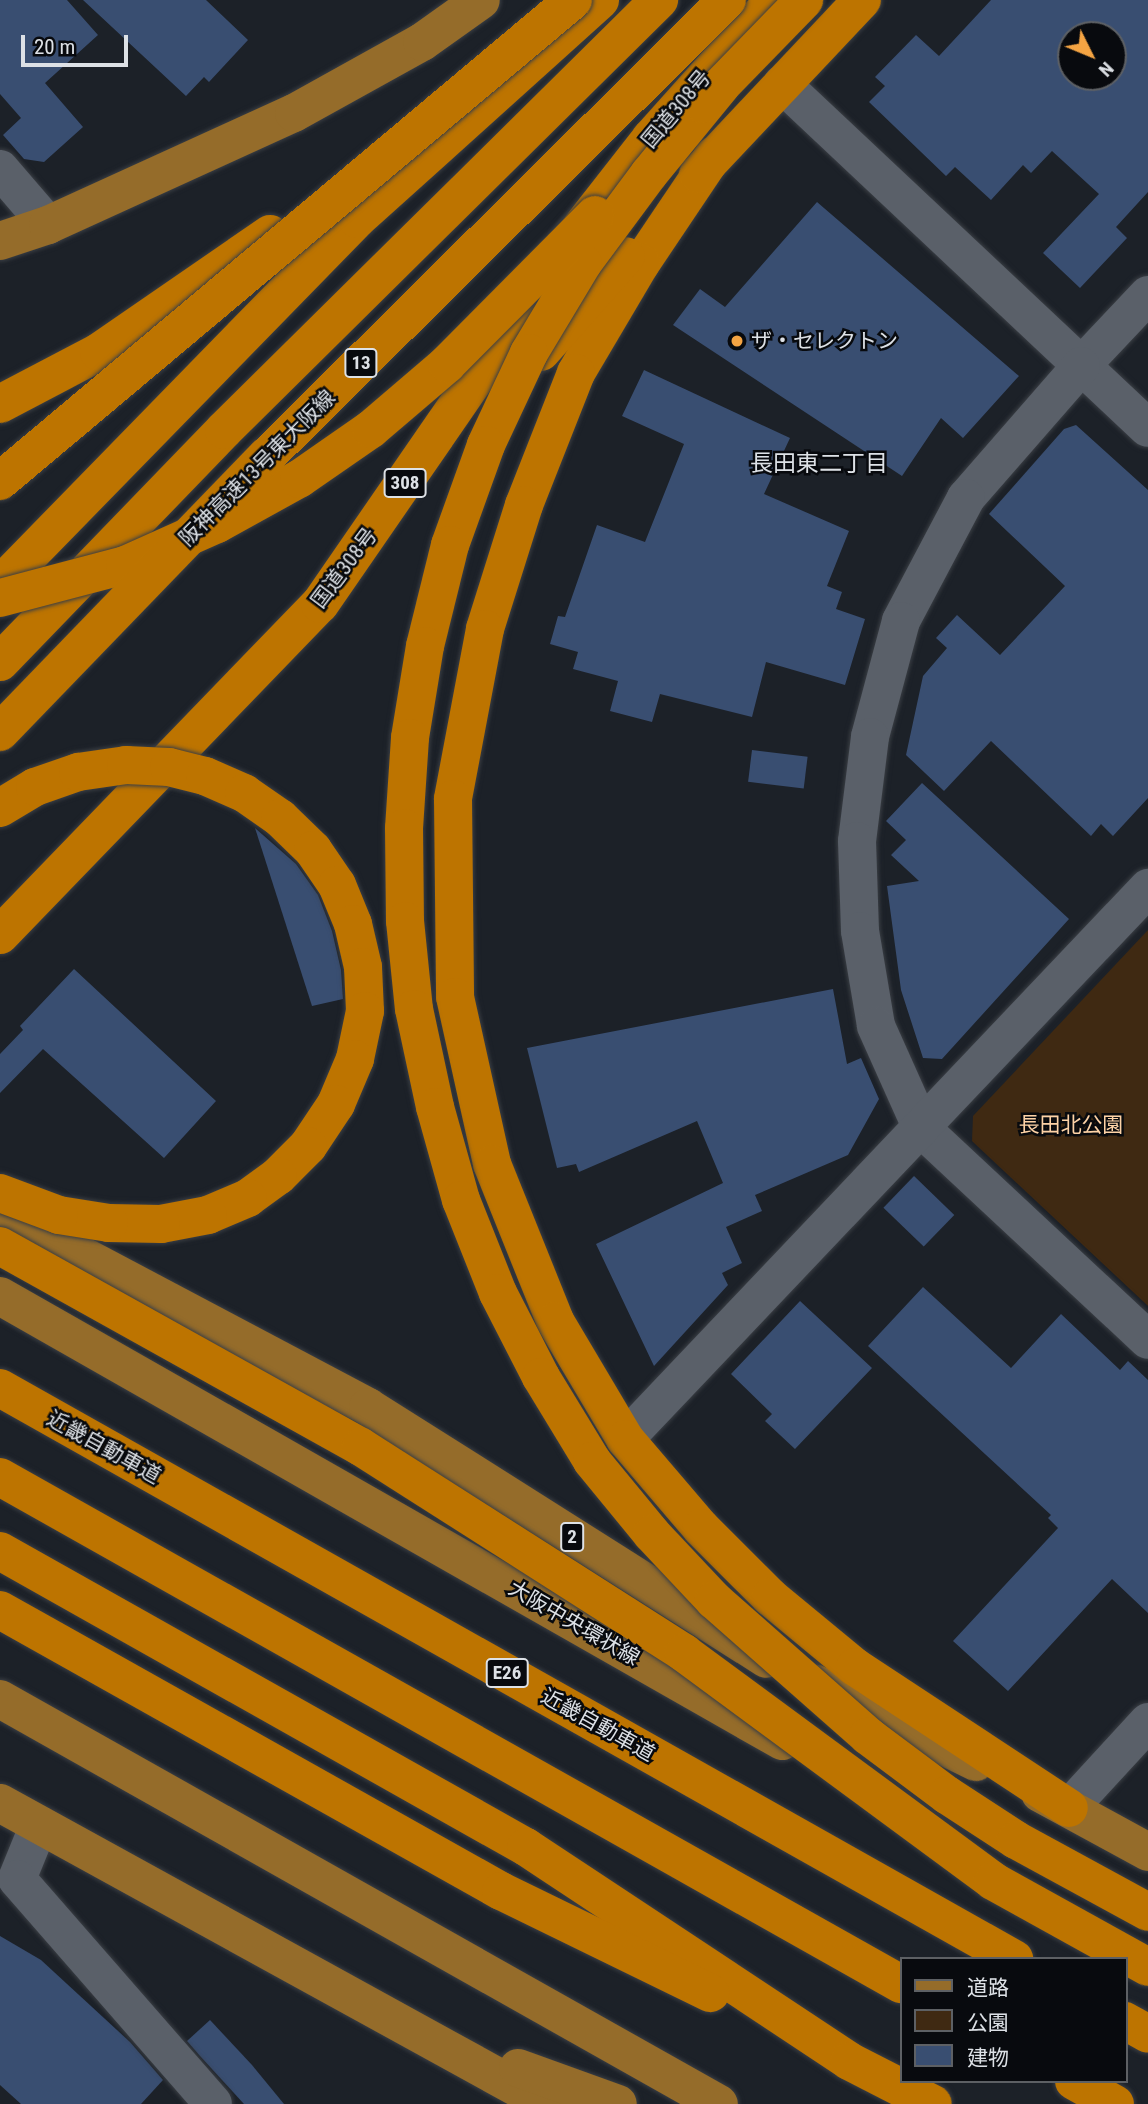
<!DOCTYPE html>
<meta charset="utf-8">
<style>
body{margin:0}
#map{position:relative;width:1148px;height:2104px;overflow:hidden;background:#1c2128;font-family:"Roboto Condensed","Noto Sans JP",sans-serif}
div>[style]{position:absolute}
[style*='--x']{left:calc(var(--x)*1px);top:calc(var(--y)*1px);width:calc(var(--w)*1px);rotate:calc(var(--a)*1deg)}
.green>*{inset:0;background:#3f2912}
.building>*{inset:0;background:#394e71;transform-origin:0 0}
.roads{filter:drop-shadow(0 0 2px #3a3e44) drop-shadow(0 0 2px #3a3e44)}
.minor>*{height:38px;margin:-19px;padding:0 19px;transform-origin:19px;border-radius:19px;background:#5a6069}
.major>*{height:38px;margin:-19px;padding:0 19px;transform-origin:19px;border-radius:19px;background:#956c2a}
.highway>*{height:38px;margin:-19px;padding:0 19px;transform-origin:19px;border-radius:19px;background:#bd7400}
.bridges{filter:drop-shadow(0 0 2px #3a3e44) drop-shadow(0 0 2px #3a3e44)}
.highway-bridge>*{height:38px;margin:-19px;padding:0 19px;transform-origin:19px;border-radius:19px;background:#bd7400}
.dots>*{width:19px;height:19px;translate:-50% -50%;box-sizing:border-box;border:4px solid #080a0e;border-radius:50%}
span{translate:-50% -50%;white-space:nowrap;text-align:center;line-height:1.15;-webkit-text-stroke:5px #080a0e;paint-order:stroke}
.shield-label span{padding:2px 5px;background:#080a0e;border:2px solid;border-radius:5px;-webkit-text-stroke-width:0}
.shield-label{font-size:19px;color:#dde1e6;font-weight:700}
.street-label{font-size:21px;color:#dde1e6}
.poi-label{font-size:21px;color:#dde1e6}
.left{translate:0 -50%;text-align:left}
.park-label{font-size:21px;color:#fdd2a6}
.neighbourhood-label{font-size:23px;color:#dde1e6}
.legend{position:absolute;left:900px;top:1957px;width:228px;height:126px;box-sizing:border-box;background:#080a0e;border:2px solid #5d6064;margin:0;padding:9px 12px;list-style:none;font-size:21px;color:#dde1e6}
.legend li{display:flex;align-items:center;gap:14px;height:35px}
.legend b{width:35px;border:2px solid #5d6064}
.north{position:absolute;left:1057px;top:21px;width:70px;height:70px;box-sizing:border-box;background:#080a0e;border:2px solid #5d6064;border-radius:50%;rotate:133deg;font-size:19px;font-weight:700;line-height:28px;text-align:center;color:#dde1e6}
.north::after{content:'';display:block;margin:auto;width:24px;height:32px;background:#f4a443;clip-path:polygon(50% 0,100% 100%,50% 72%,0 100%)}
.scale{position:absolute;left:21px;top:35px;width:107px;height:32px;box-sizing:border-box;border:4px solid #dde1e6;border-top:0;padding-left:9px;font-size:21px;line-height:24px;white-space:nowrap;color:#dde1e6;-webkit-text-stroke:5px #080a0e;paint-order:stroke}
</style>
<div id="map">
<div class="green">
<div style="clip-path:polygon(1148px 930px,1148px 1306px,972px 1141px,973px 1116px)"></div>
</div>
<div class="building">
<div style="clip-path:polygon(0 0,67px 0,98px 35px,45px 83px,83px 127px,44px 162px,24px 159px,3px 135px,21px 118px,0 94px)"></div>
<div style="clip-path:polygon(83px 0,206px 0,248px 40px,209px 82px,204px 77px,186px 96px)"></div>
<div style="clip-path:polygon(evenodd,991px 0,1148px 0,1148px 192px,1116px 227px,1127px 238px,1080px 288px,1043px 253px,1099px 194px,1052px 151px,1031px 173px,1023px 165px,991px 200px,955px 167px,946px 176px,869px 102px,885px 86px,875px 77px,916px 35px,939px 56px,991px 0,1071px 35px,1113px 35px,1113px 77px,1071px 77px,1071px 35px)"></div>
<div style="clip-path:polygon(817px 202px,1019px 376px,963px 438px,941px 418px,902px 476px,673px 325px,700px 289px,725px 307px)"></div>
<div style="clip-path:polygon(644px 370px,790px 438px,764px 494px,849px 531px,827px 586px,842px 592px,836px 609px,865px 619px,845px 685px,766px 662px,752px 717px,660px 694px,652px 722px,610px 711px,618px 681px,573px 669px,578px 652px,550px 644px,558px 616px,565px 617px,597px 525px,645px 542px,684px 444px,622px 416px)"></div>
<div style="clip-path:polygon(1076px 425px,1148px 490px,1148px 798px,1113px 836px,1101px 824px,1091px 836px,991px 741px,944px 791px,906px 755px,923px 676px,947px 648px,936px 638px,957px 615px,1000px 655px,1065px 586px,989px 514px,1064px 429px)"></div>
<div style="left:752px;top:750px;width:56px;height:32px;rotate:7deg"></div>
<div style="clip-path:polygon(922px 783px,1069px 919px,942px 1059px,923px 1058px,901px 990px,887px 886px,919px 881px,891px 855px,906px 840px,886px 821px)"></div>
<div style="clip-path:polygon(255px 828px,296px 864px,318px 895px,332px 931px,341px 970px,343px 999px,312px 1006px)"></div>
<div style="clip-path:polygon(74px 969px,216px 1101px,164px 1158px,43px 1049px,0 1093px,0 1054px,23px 1030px,20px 1026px)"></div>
<div style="clip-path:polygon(833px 989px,847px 1064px,861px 1058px,879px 1099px,848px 1155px,755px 1195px,762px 1211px,726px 1227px,742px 1263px,722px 1273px,728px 1285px,654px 1366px,596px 1244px,723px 1183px,697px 1121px,579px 1172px,576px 1164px,557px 1168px,527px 1048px)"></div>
<div style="left:914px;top:1176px;width:56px;height:44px;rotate:44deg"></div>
<div style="clip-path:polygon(923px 1287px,1011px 1368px,1061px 1314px,1120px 1370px,1128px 1361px,1148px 1380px,1148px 1613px,1112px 1579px,1008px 1691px,953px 1641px,1058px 1528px,1048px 1518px,1051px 1515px,868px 1346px)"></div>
<div style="clip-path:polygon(800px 1301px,872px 1368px,795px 1449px,765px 1421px,772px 1414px,731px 1374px)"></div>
<div style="clip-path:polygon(0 1936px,41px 1960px,130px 2042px,163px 2080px,141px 2104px,21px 2104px,0 2085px)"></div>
<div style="clip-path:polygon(210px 2020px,252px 2065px,284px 2104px,244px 2104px,200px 2056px,187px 2041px)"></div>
</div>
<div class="roads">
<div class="minor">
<div style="--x:782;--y:84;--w:502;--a:43.23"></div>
<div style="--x:0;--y:169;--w:74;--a:49.4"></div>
<div style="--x:1148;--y:295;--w:98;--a:133.3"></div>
<div style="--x:1081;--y:366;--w:175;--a:131.1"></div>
<div style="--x:966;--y:498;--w:139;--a:117.9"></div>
<div style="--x:901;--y:621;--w:120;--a:105"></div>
<div style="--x:870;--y:737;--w:105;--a:97.1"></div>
<div style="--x:857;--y:841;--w:90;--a:88.1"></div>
<div style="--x:860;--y:931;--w:96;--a:80.4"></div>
<div style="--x:876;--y:1026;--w:113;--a:65.9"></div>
<div style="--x:922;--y:1129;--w:309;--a:43"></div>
<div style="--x:625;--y:1439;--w:760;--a:-46.49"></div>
<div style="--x:1069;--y:1808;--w:117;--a:-47.4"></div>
<div style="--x:39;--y:1825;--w:58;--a:112.2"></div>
<div style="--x:17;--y:1879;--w:298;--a:48.9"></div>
</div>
<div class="major">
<div style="--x:0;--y:241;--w:51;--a:-18.4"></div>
<div style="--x:48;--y:225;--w:270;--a:-24.5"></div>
<div style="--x:294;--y:113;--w:146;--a:-29"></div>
<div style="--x:422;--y:42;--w:72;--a:-35.4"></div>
<div style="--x:0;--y:1212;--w:416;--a:27.9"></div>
<div style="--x:368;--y:1407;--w:471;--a:32.3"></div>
<div style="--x:0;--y:1296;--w:900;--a:29.64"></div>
<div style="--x:816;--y:1684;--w:178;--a:26"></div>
<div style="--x:0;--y:1699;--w:825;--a:29.39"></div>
<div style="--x:1040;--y:1793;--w:123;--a:28.6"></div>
<div style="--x:0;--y:1803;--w:624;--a:28.82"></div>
<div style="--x:518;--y:2068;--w:106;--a:19.8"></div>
</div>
<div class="highway">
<div style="--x:713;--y:156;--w:129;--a:123.9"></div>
<div style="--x:641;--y:263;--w:128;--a:120.6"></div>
<div style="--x:576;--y:373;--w:142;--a:111.5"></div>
<div style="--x:524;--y:505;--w:130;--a:107.5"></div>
<div style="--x:485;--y:629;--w:173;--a:100.7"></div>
<div style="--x:453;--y:799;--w:198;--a:89.4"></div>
<div style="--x:455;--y:997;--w:171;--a:77.5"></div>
<div style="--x:492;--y:1164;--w:169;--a:68.1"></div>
<div style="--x:555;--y:1321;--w:137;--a:59.3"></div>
<div style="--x:625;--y:1439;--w:117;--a:49.5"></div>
<div style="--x:701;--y:1528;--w:98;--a:45"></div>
<div style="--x:770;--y:1597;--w:110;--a:39.5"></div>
<div style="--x:855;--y:1667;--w:256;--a:33.4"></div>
<div style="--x:698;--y:174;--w:239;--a:-46.7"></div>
<div style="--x:572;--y:239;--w:128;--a:-52"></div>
<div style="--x:651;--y:138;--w:185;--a:-48.3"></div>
<div style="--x:541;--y:352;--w:128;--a:-48.5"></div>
<div style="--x:0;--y:404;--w:112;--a:-27.7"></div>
<div style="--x:99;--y:352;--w:208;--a:-34.6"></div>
<div style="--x:0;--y:585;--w:511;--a:-45.71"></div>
<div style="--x:357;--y:219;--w:327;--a:-42"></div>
<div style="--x:0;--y:662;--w:322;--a:-46"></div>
<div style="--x:224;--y:430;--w:612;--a:-44.67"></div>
<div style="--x:0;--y:935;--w:460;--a:-46"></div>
<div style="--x:320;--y:604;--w:388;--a:-55.4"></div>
<div style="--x:0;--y:1388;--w:1164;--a:29.38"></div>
<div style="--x:0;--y:1477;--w:1034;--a:29.37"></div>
<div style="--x:0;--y:1551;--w:604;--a:29.37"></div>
<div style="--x:526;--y:1847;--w:387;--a:33.5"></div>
<div style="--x:849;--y:2061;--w:94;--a:27.1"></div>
<div style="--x:0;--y:1610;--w:574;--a:29.29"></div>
<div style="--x:501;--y:1891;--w:233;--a:26"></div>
<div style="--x:1125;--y:2021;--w:26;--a:29"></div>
<div style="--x:1074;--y:2081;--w:47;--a:29.3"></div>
</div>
</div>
<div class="bridges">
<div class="highway-bridge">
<div style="--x:721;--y:86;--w:114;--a:129.3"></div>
<div style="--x:649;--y:174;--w:111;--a:126.6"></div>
<div style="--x:583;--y:263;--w:105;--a:121"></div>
<div style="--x:529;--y:353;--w:102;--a:115.1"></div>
<div style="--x:486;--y:445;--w:106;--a:109.8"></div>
<div style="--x:450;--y:545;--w:104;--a:103.9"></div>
<div style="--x:425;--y:646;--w:93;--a:99.3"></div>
<div style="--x:410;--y:738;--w:90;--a:93.8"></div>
<div style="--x:404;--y:828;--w:93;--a:89.4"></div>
<div style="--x:405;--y:921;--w:88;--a:84.2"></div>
<div style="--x:414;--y:1009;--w:100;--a:77.9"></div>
<div style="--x:435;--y:1107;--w:97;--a:74.4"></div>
<div style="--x:461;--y:1200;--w:100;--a:68.3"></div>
<div style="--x:498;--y:1293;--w:94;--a:62.9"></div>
<div style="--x:541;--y:1377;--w:98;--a:58.7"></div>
<div style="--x:592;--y:1461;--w:94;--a:50.6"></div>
<div style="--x:652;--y:1534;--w:91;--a:46.8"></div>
<div style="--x:714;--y:1600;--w:205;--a:41.4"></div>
<div style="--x:868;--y:1736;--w:99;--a:36.8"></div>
<div style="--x:947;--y:1795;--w:82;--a:33.1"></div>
<div style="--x:1016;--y:1840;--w:150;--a:28.6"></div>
<div style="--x:703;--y:104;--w:145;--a:-45.8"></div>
<div style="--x:0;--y:481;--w:748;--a:-40.01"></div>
<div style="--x:0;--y:598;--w:129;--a:-14.8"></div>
<div style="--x:125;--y:565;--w:101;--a:-24"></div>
<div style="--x:217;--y:524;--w:94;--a:-28.8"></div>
<div style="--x:299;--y:479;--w:88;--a:-34.8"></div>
<div style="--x:371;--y:429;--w:100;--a:-40.5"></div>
<div style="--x:447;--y:364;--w:210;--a:-45.2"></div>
<div style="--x:0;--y:732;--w:383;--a:-46"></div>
<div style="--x:266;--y:457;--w:649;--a:-44.75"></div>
<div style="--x:0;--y:808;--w:41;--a:-31"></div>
<div style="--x:35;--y:787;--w:46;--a:-19.2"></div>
<div style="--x:78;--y:772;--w:49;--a:-8.3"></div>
<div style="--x:126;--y:765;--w:43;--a:2.7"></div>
<div style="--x:169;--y:767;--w:37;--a:14"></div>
<div style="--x:205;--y:776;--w:43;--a:23.6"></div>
<div style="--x:244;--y:793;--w:44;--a:34.8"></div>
<div style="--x:280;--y:818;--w:46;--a:44.1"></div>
<div style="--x:313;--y:850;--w:42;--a:55.6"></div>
<div style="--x:337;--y:885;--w:42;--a:67.7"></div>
<div style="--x:353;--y:924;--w:44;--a:76.9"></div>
<div style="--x:363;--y:967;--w:44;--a:87.4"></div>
<div style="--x:365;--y:1011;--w:49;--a:101.8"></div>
<div style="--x:355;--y:1059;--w:49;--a:112.9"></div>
<div style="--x:336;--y:1104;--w:50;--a:123.7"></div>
<div style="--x:308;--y:1146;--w:42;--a:135"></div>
<div style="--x:278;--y:1176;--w:37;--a:144"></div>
<div style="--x:248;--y:1198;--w:43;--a:157"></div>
<div style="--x:208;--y:1215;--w:48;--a:169.2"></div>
<div style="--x:161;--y:1224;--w:52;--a:-178.9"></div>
<div style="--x:109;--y:1223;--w:51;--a:-170.9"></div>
<div style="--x:59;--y:1215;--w:63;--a:-159.6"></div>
<div style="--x:0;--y:1246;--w:413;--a:29.1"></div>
<div style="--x:361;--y:1447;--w:383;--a:32.5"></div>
<div style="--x:684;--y:1653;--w:384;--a:36.4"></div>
<div style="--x:993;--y:1881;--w:177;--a:29"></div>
</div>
</div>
<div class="dots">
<div style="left:737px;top:341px;background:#f4a443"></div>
</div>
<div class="shield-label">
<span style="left:361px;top:363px">13</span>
<span style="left:405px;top:483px">308</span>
<span style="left:572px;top:1537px">2</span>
<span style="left:507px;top:1673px">E26</span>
</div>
<div class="street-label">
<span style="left:676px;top:109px;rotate:-50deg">国道308号</span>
<span style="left:257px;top:468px;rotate:-45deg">阪神高速13号東大阪線</span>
<span style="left:344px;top:568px;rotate:-53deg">国道308号</span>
<span style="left:104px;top:1447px;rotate:29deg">近畿自動車道</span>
<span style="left:574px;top:1623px;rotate:30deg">大阪中央環状線</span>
<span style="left:598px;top:1725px;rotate:29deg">近畿自動車道</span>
</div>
<div class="poi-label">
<span class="left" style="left:751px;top:341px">ザ・セレクトン</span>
</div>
<div class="park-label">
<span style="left:1071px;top:1125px">長田北公園</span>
</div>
<div class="neighbourhood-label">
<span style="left:819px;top:464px">長田東二丁目</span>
</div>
<ul class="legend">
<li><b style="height:9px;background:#956c2a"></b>道路</li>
<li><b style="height:19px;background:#3f2912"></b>公園</li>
<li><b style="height:19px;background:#394e71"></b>建物</li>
</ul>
<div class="north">N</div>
<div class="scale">20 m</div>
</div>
